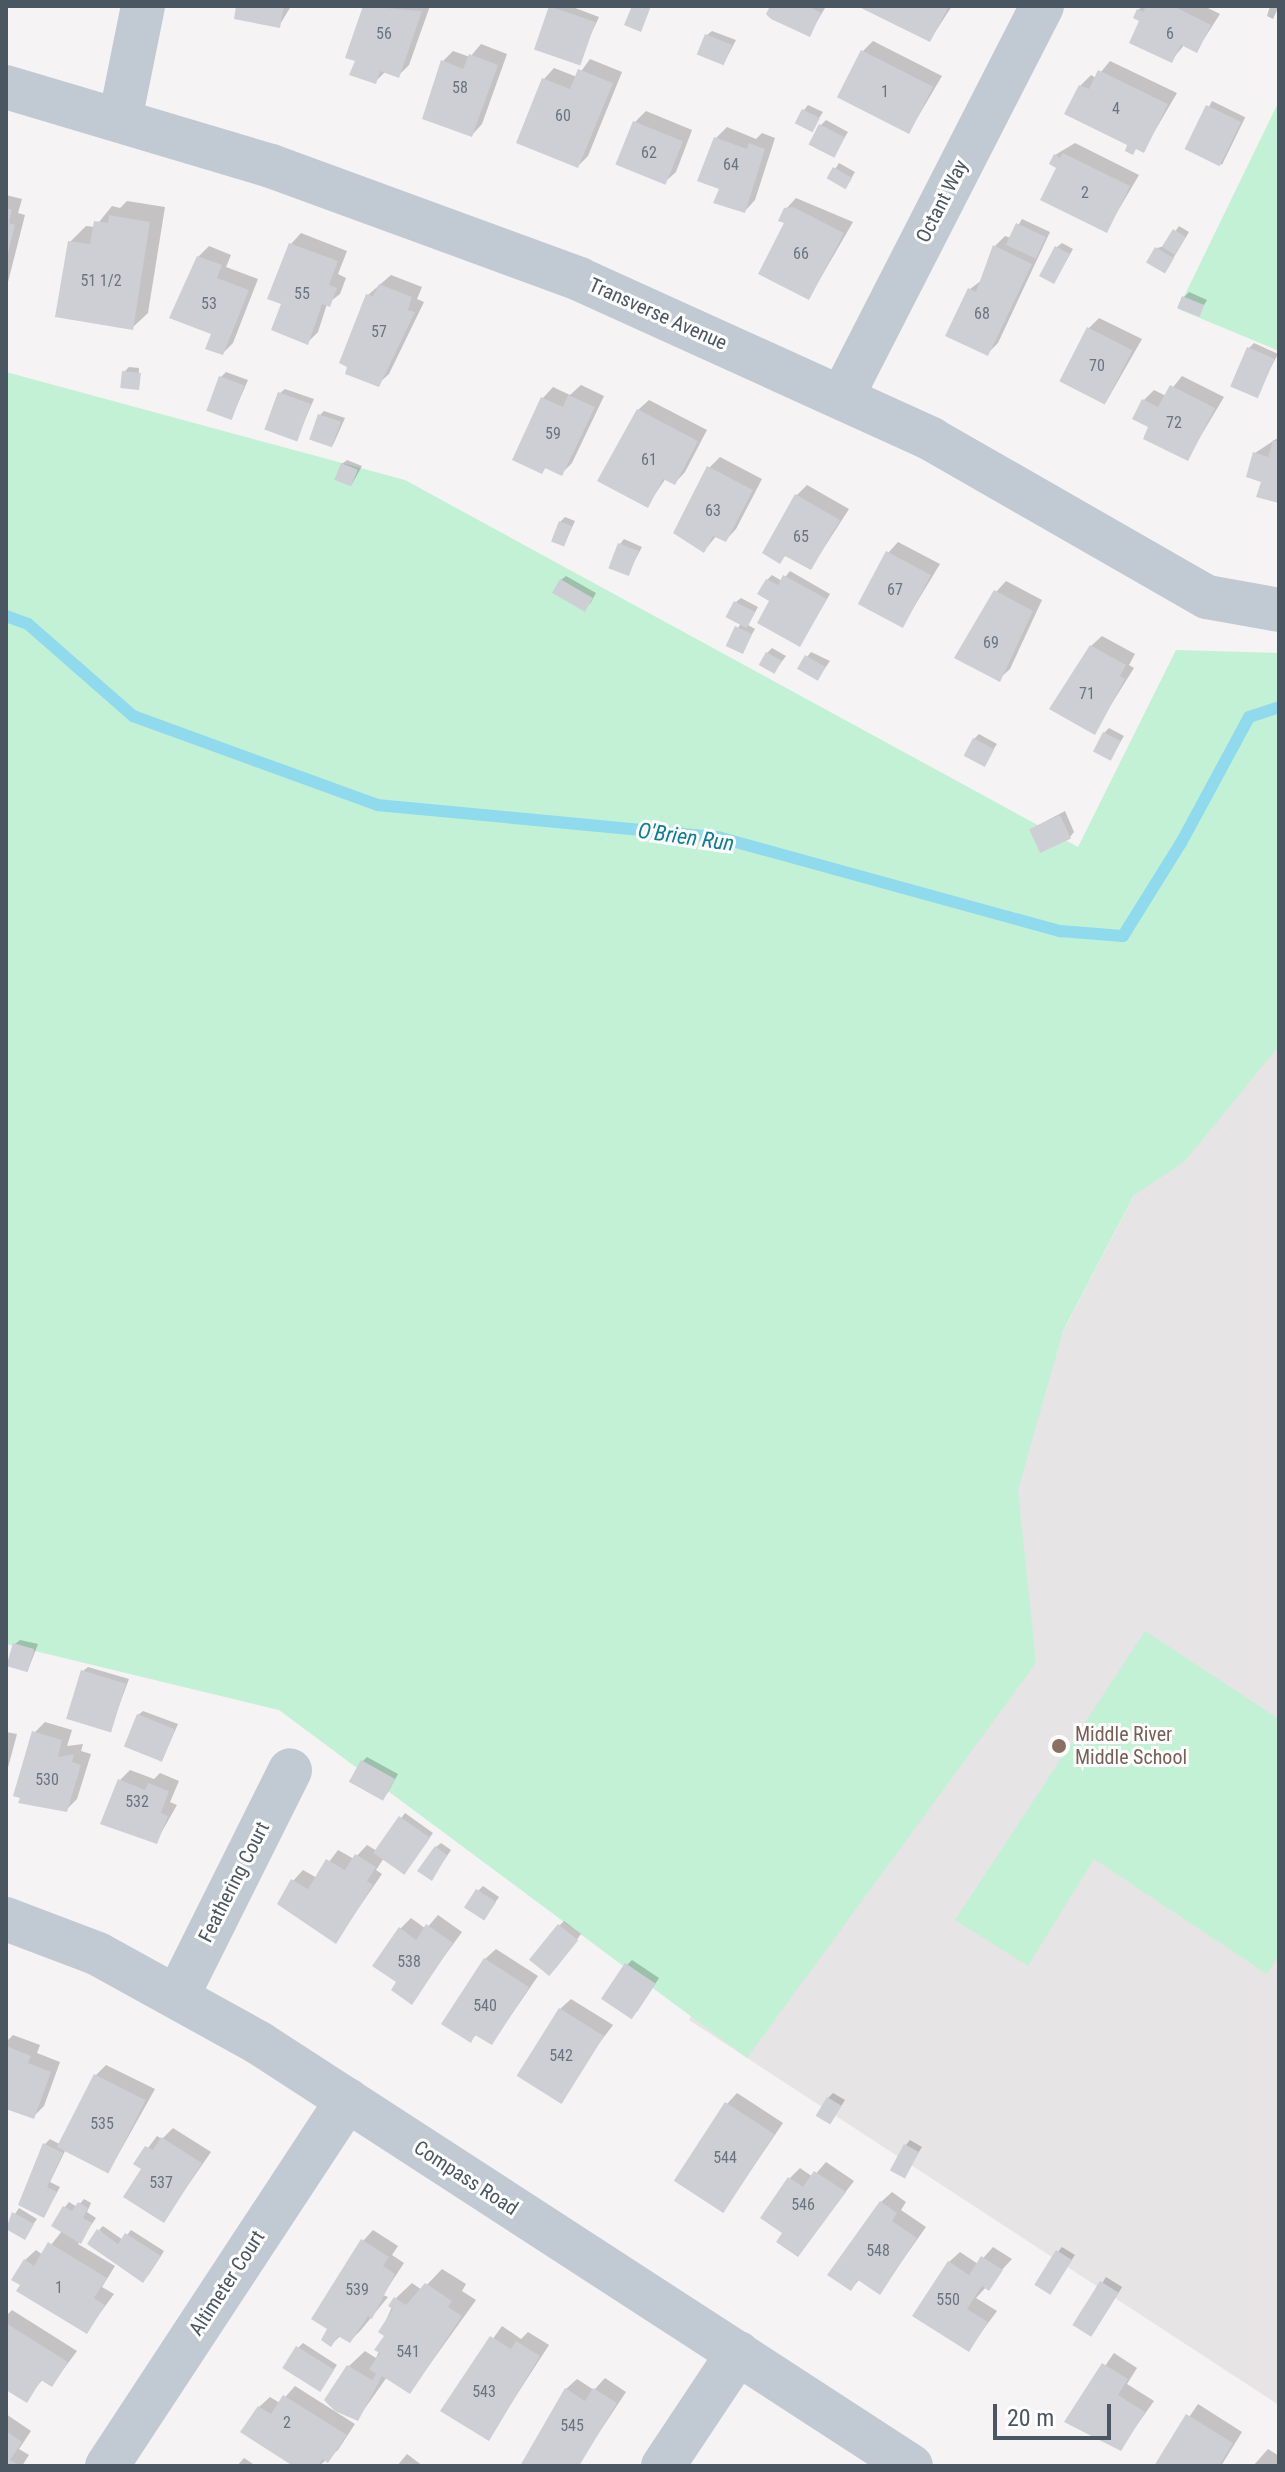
<!DOCTYPE html>
<style>
body{margin:0}
#map{position:relative;width:1285px;height:2472px;overflow:hidden;background:#f5f3f3;font-family:"Roboto Condensed",sans-serif}
div>[style]{position:absolute}
[style*='--x']{left:calc(var(--x)*1px);top:calc(var(--y)*1px);width:calc(var(--w)*1px);rotate:calc(var(--a)*1deg)}
.education>*{inset:0;background:#e6e4e5}
.green>*{inset:0;background:#c3f1d5}
.shadow>*{inset:0;background:#0003;transform-origin:0 0}
.stream>*{height:12px;margin:-6px;padding:0 6px;transform-origin:6px;border-radius:6px;background:#90daee}
.building>*{inset:0;background:#cdcfd5;transform-origin:0 0}
.minor>*{height:44px;margin:-22px;padding:0 22px;transform-origin:22px;border-radius:22px;background:#c1cad2}
.tertiary>*{height:44px;margin:-22px;padding:0 22px;transform-origin:22px;border-radius:22px;background:#c1cad2}
.dots>*{width:22px;height:22px;translate:-50% -50%;box-sizing:border-box;border:4px solid #fff;border-radius:50%}
span{translate:-50% -50%;white-space:nowrap;text-align:center;line-height:1.15;-webkit-text-stroke:6px #fff;paint-order:stroke}
.number-label{font-size:16px;color:#6b747e}
.number-label span{-webkit-text-stroke-width:0}
.street-label{font-size:20px;color:#4a5661}
.education-label{font-size:20px;color:#785e54}
.left{translate:0 -50%;text-align:left}
.water-label{font-size:22px;color:#0c7c9b;font-style:italic}
.frame{position:absolute;inset:0;border:8px solid #4a5661;pointer-events:none}
.scale{position:absolute;left:993px;top:2404px;width:118px;height:36px;box-sizing:border-box;border:4px solid #4a5661;border-top:0;padding-left:10px;font-size:24px;line-height:28px;white-space:nowrap;color:#4a5661;-webkit-text-stroke:6px #fff;paint-order:stroke}
</style>
<div id="map">
<div class="education">
<div style="clip-path:polygon(1279px 917px,1279px 2405px,689px 2020px,990px 1472px)"></div>
</div>
<div class="green">
<div style="clip-path:polygon(1279px 101px,1279px 351px,1178px 309px)"></div>
<div style="clip-path:polygon(6px 372px,405px 480px,1078px 847px,1176px 650px,1279px 653px,1279px 1046px,1184px 1162px,1134px 1195px,1063px 1331px,1018px 1490px,1036px 1663px,747px 2058px,279px 1710px,6px 1644px)"></div>
<div style="clip-path:polygon(1145px 1631px,1279px 1719px,1279px 1955px,1267px 1974px,1094px 1859px,1028px 1966px,955px 1920px)"></div>
</div>
<div class="shadow">
<div style="clip-path:polygon(238px 6px,291px 6px,279px 26px)"></div>
<div style="clip-path:polygon(365px 6px,430px 6px,409px 65px,398px 76px,386px 71px,375px 82px,357px 60px,347px 57px)"></div>
<div style="clip-path:polygon(551px 6px,570px 6px,599px 17px,577px 64px,535px 48px)"></div>
<div style="clip-path:polygon(772px 6px,820px 6px,825px 8px,809px 35px)"></div>
<div style="clip-path:polygon(859px 6px,952px 6px,930px 40px)"></div>
<div style="clip-path:polygon(1143px 6px,1204px 6px,1220px 14px,1197px 50px,1185px 44px,1171px 61px,1142px 21px,1138px 10px)"></div>
<div style="clip-path:polygon(1270px 6px,1279px 6px,1273px 19px,1267px 16px)"></div>
<div style="clip-path:polygon(712px 31px,736px 40px,724px 63px,707px 35px)"></div>
<div style="clip-path:polygon(873px 41px,942px 76px,909px 132px,863px 51px)"></div>
<div style="clip-path:polygon(481px 44px,507px 54px,482px 124px,472px 135px,443px 61px,453px 51px,470px 57px)"></div>
<div style="clip-path:polygon(590px 59px,622px 72px,588px 156px,578px 166px,544px 79px,554px 68px,577px 77px)"></div>
<div style="clip-path:polygon(1110px 61px,1177px 93px,1143px 151px,1130px 144px,1080px 86px,1091px 75px,1096px 78px)"></div>
<div style="left:1212px;top:101px;width:37px;height:53px;rotate:26deg"></div>
<div style="clip-path:polygon(808px 105px,823px 112px,812px 129px,804px 110px)"></div>
<div style="clip-path:polygon(646px 111px,692px 130px,676px 172px,665px 182px,618px 164px,635px 122px)"></div>
<div style="clip-path:polygon(826px 120px,848px 132px,834px 155px,821px 125px)"></div>
<div style="clip-path:polygon(727px 127px,756px 139px,762px 133px,775px 138px,755px 200px,745px 211px,716px 138px)"></div>
<div style="clip-path:polygon(1075px 143px,1139px 175px,1106px 231px,1058px 167px,1055px 155px)"></div>
<div style="clip-path:polygon(839px 163px,855px 172px,849px 182px,829px 178px)"></div>
<div style="clip-path:polygon(6px 195px,22px 199px,18px 213px,25px 215px,6px 290px)"></div>
<div style="clip-path:polygon(796px 198px,853px 222px,809px 298px,786px 222px,786px 209px)"></div>
<div style="clip-path:polygon(127px 201px,165px 207px,148px 313px,132px 328px,70px 242px,86px 226px,95px 227px,112px 206px,120px 208px)"></div>
<div style="clip-path:polygon(1022px 219px,1050px 232px,998px 343px,987px 354px,970px 289px,982px 280px,995px 246px,1005px 236px,1011px 238px)"></div>
<div style="clip-path:polygon(1179px 226px,1189px 232px,1165px 272px,1157px 248px,1165px 246px)"></div>
<div style="clip-path:polygon(301px 233px,347px 251px,338px 274px,346px 278px,340px 294px,327px 304px,318px 332px,308px 342px,283px 303px,291px 244px)"></div>
<div style="clip-path:polygon(1062px 243px,1073px 249px,1055px 281px,1057px 247px)"></div>
<div style="clip-path:polygon(209px 246px,231px 255px,226px 267px,258px 279px,233px 343px,223px 353px,213px 332px,198px 257px)"></div>
<div style="clip-path:polygon(391px 275px,422px 287px,417px 299px,424px 302px,389px 374px,378px 384px,368px 295px)"></div>
<div style="clip-path:polygon(1189px 292px,1207px 300px,1198px 315px,1184px 297px)"></div>
<div style="clip-path:polygon(1099px 318px,1142px 339px,1106px 402px,1089px 328px)"></div>
<div style="clip-path:polygon(1254px 343px,1278px 354px,1255px 397px,1249px 348px)"></div>
<div style="clip-path:polygon(129px 367px,139px 368px,138px 388px,124px 372px)"></div>
<div style="clip-path:polygon(226px 372px,248px 380px,232px 417px,221px 377px)"></div>
<div style="clip-path:polygon(1182px 376px,1224px 397px,1187px 459px,1151px 427px,1144px 400px,1154px 390px,1166px 396px)"></div>
<div style="clip-path:polygon(581px 385px,604px 396px,572px 463px,562px 473px,547px 466px,542px 472px,514px 459px,543px 398px,553px 387px,570px 395px)"></div>
<div style="clip-path:polygon(285px 389px,314px 399px,296px 440px,280px 393px)"></div>
<div style="clip-path:polygon(649px 400px,707px 430px,685px 472px,675px 483px,666px 478px,647px 506px,638px 410px)"></div>
<div style="clip-path:polygon(324px 411px,345px 418px,333px 445px,319px 416px)"></div>
<div style="clip-path:polygon(1279px 437px,1279px 501px,1264px 480px,1255px 453px)"></div>
<div style="clip-path:polygon(720px 457px,762px 479px,736px 529px,726px 540px,717px 535px,704px 551px,709px 468px)"></div>
<div style="clip-path:polygon(347px 460px,362px 466px,352px 484px,342px 464px)"></div>
<div style="clip-path:polygon(807px 485px,849px 509px,811px 568px,787px 554px,780px 561px,796px 496px)"></div>
<div style="clip-path:polygon(565px 517px,575px 521px,564px 545px,560px 522px)"></div>
<div style="clip-path:polygon(624px 539px,642px 547px,627px 575px,620px 544px)"></div>
<div style="clip-path:polygon(898px 542px,940px 564px,903px 625px,888px 553px)"></div>
<div style="clip-path:polygon(790px 571px,830px 594px,800px 644px,772px 600px,767px 580px,772px 575px,782px 581px)"></div>
<div style="clip-path:polygon(566px 576px,596px 593px,590px 604px,561px 580px)"></div>
<div style="clip-path:polygon(1006px 581px,1042px 600px,1010px 669px,999px 679px,996px 592px)"></div>
<div style="clip-path:polygon(741px 598px,758px 607px,748px 625px,755px 629px,741px 652px,728px 645px,741px 623px,736px 602px)"></div>
<div style="clip-path:polygon(1102px 636px,1135px 654px,1129px 665px,1134px 668px,1094px 732px,1091px 646px)"></div>
<div style="clip-path:polygon(772px 648px,786px 656px,774px 672px,767px 653px)"></div>
<div style="clip-path:polygon(811px 652px,830px 661px,818px 678px,807px 657px)"></div>
<div style="clip-path:polygon(1109px 728px,1124px 736px,1110px 759px,1104px 733px)"></div>
<div style="clip-path:polygon(979px 734px,997px 744px,983px 765px,974px 739px)"></div>
<div style="clip-path:polygon(1065px 811px,1074px 832px,1070px 837px,1031px 829px)"></div>
<div style="clip-path:polygon(20px 1640px,38px 1644px,28px 1670px,15px 1644px)"></div>
<div style="clip-path:polygon(88px 1667px,129px 1679px,110px 1730px,83px 1671px)"></div>
<div style="clip-path:polygon(143px 1711px,178px 1724px,163px 1758px,138px 1715px)"></div>
<div style="clip-path:polygon(45px 1722px,72px 1730px,67px 1746px,83px 1744px,81px 1751px,91px 1754px,77px 1799px,66px 1810px,34px 1733px)"></div>
<div style="clip-path:polygon(6px 1732px,17px 1734px,6px 1775px)"></div>
<div style="clip-path:polygon(367px 1757px,398px 1774px,387px 1794px,363px 1761px)"></div>
<div style="clip-path:polygon(130px 1770px,154px 1779px,160px 1773px,179px 1781px,170px 1802px,177px 1805px,156px 1842px,120px 1780px)"></div>
<div style="clip-path:polygon(405px 1813px,433px 1833px,404px 1873px,384px 1858px,376px 1870px,382px 1874px,336px 1941px,293px 1881px,303px 1870px,317px 1878px,338px 1850px,354px 1859px,367px 1845px,377px 1851px)"></div>
<div style="clip-path:polygon(441px 1843px,451px 1850px,432px 1878px,436px 1847px)"></div>
<div style="clip-path:polygon(483px 1886px,499px 1897px,487px 1914px,478px 1891px)"></div>
<div style="clip-path:polygon(438px 1915px,462px 1932px,411px 2002px,398px 1982px,400px 1929px,411px 1918px,426px 1929px)"></div>
<div style="clip-path:polygon(564px 1921px,581px 1934px,556px 1968px,559px 1926px)"></div>
<div style="clip-path:polygon(496px 1949px,538px 1976px,492px 2043px,477px 2034px,471px 2040px,485px 1959px)"></div>
<div style="clip-path:polygon(632px 1960px,659px 1978px,637px 2012px,627px 1965px)"></div>
<div style="clip-path:polygon(571px 1999px,613px 2025px,558px 2098px,560px 2009px)"></div>
<div style="clip-path:polygon(13px 2035px,40px 2045px,37px 2053px,60px 2062px,44px 2106px,33px 2117px,6px 2109px,6px 2042px)"></div>
<div style="clip-path:polygon(106px 2065px,155px 2089px,109px 2171px,66px 2149px,50px 2182px,60px 2187px,44px 2216px,45px 2144px,50px 2139px,61px 2145px,96px 2075px)"></div>
<div style="clip-path:polygon(737px 2093px,783px 2123px,724px 2210px,727px 2104px)"></div>
<div style="clip-path:polygon(833px 2093px,845px 2100px,834px 2117px,828px 2098px)"></div>
<div style="clip-path:polygon(173px 2128px,211px 2152px,164px 2220px,144px 2168px,136px 2164px,157px 2136px,162px 2139px)"></div>
<div style="clip-path:polygon(910px 2140px,922px 2147px,907px 2171px,906px 2145px)"></div>
<div style="clip-path:polygon(826px 2162px,854px 2181px,798px 2254px,785px 2232px,790px 2178px,800px 2168px,813px 2177px)"></div>
<div style="clip-path:polygon(892px 2192px,906px 2202px,901px 2210px,926px 2227px,880px 2292px,860px 2279px,851px 2289px,881px 2202px)"></div>
<div style="clip-path:polygon(84px 2199px,91px 2203px,87px 2212px,96px 2218px,78px 2244px,115px 2266px,102px 2287px,114px 2294px,87px 2331px,25px 2260px,36px 2250px,43px 2255px,62px 2231px,65px 2207px,69px 2202px,77px 2207px)"></div>
<div style="clip-path:polygon(19px 2208px,37px 2219px,24px 2237px,6px 2227px)"></div>
<div style="clip-path:polygon(103px 2226px,123px 2240px,131px 2230px,164px 2251px,148px 2276px,99px 2230px)"></div>
<div style="clip-path:polygon(373px 2230px,398px 2246px,392px 2255px,404px 2263px,383px 2295px,388px 2297px,361px 2330px,350px 2341px,341px 2335px,331px 2345px,363px 2241px)"></div>
<div style="clip-path:polygon(993px 2247px,1012px 2259px,976px 2298px,997px 2311px,969px 2349px,949px 2262px,960px 2252px,978px 2264px)"></div>
<div style="clip-path:polygon(1062px 2247px,1075px 2255px,1049px 2293px,1058px 2252px)"></div>
<div style="clip-path:polygon(442px 2269px,466px 2284px,462px 2291px,476px 2300px,410px 2392px,387px 2377px,358px 2418px,349px 2366px,365px 2351px,376px 2358px,386px 2335px,381px 2331px,396px 2298px,412px 2283px,422px 2290px)"></div>
<div style="left:1106px;top:2277px;width:19px;height:56px;rotate:32deg"></div>
<div style="clip-path:polygon(12px 2310px,77px 2351px,52px 2385px,43px 2379px,26px 2400px,6px 2387px,6px 2316px)"></div>
<div style="clip-path:polygon(502px 2326px,521px 2339px,528px 2332px,549px 2345px,488px 2439px,442px 2411px)"></div>
<div style="clip-path:polygon(303px 2343px,337px 2365px,324px 2384px,298px 2348px)"></div>
<div style="clip-path:polygon(1114px 2353px,1137px 2368px,1127px 2384px,1154px 2401px,1120px 2449px,1067px 2421px)"></div>
<div style="clip-path:polygon(605px 2378px,626px 2392px,577px 2466px,522px 2466px,566px 2389px,577px 2379px,594px 2390px)"></div>
<div style="clip-path:polygon(295px 2386px,355px 2424px,338px 2450px,319px 2466px,296px 2466px,259px 2407px,270px 2397px,280px 2403px)"></div>
<div style="clip-path:polygon(1198px 2404px,1242px 2432px,1221px 2466px,1156px 2466px)"></div>
<div style="clip-path:polygon(6px 2414px,31px 2431px,19px 2449px,29px 2455px,22px 2466px,6px 2466px)"></div>
<div style="clip-path:polygon(1268px 2449px,1279px 2456px,1279px 2466px,1253px 2466px)"></div>
<div style="clip-path:polygon(407px 2454px,423px 2466px,397px 2466px)"></div>
<div style="clip-path:polygon(244px 2458px,256px 2466px,237px 2466px)"></div>
</div>
<div class="stream">
<div style="--x:6;--y:616;--w:23;--a:20"></div>
<div style="--x:28;--y:624;--w:140;--a:41.2"></div>
<div style="--x:133;--y:716;--w:260;--a:20"></div>
<div style="--x:377;--y:805;--w:342;--a:5.4"></div>
<div style="--x:718;--y:837;--w:355;--a:15.4"></div>
<div style="--x:1060;--y:931;--w:63;--a:4.5"></div>
<div style="--x:1123;--y:936;--w:110;--a:-58.1"></div>
<div style="--x:1181;--y:843;--w:143;--a:-61.6"></div>
<div style="--x:1249;--y:717;--w:32;--a:-18"></div>
</div>
<div class="building">
<div style="clip-path:polygon(236px 6px,284px 6px,280px 28px,234px 19px)"></div>
<div style="clip-path:polygon(363px 6px,422px 11px,399px 78px,380px 71px,376px 84px,349px 75px,355px 61px,345px 58px)"></div>
<div style="left:549px;top:6px;width:49px;height:46px;rotate:19deg"></div>
<div style="clip-path:polygon(632px 6px,651px 6px,641px 32px,624px 25px)"></div>
<div style="clip-path:polygon(770px 6px,808px 6px,821px 13px,810px 37px,771px 19px,766px 14px)"></div>
<div style="clip-path:polygon(857px 6px,949px 6px,930px 42px)"></div>
<div style="clip-path:polygon(1146px 6px,1173px 6px,1211px 25px,1197px 53px,1181px 45px,1172px 63px,1129px 43px,1139px 21px,1133px 18px,1137px 9px,1143px 12px)"></div>
<div style="left:705px;top:34px;width:29px;height:22px;rotate:22deg"></div>
<div style="left:861px;top:50px;width:81px;height:53px;rotate:27deg"></div>
<div style="clip-path:polygon(469px 54px,498px 65px,472px 137px,422px 119px,441px 60px,463px 69px)"></div>
<div style="clip-path:polygon(578px 69px,613px 83px,578px 168px,516px 143px,542px 78px,570px 89px)"></div>
<div style="clip-path:polygon(1098px 70px,1168px 104px,1144px 153px,1136px 149px,1133px 155px,1125px 151px,1127px 145px,1064px 114px,1079px 85px,1089px 89px)"></div>
<div style="left:1206px;top:105px;width:39px;height:49px;rotate:26deg"></div>
<div style="left:802px;top:109px;width:20px;height:16px;rotate:27deg"></div>
<div style="left:633px;top:121px;width:54px;height:47px;rotate:22deg"></div>
<div style="left:819px;top:124px;width:29px;height:23px;rotate:27deg"></div>
<div style="clip-path:polygon(714px 137px,747px 149px,749px 143px,765px 149px,745px 213px,713px 203px,719px 189px,697px 181px)"></div>
<div style="clip-path:polygon(1063px 153px,1130px 186px,1107px 233px,1040px 200px,1056px 168px,1049px 164px,1054px 154px,1060px 158px)"></div>
<div style="left:833px;top:167px;width:22px;height:13px;rotate:30deg"></div>
<div style="clip-path:polygon(793px 207px,844px 233px,809px 300px,758px 274px,784px 223px,778px 221px,784px 208px)"></div>
<div style="clip-path:polygon(6px 208px,12px 210px,9px 223px,15px 225px,7px 258px)"></div>
<div style="clip-path:polygon(109px 215px,150px 222px,133px 330px,55px 317px,68px 241px,90px 244px,94px 221px,108px 223px)"></div>
<div style="left:1016px;top:223px;width:33px;height:24px;rotate:25deg"></div>
<div style="left:1173px;top:229px;width:15px;height:21px;rotate:32deg"></div>
<div style="clip-path:polygon(289px 243px,338px 261px,329px 285px,337px 288px,330px 307px,322px 304px,308px 345px,271px 330px,281px 304px,267px 299px)"></div>
<div style="clip-path:polygon(993px 245px,1032px 264px,988px 356px,945px 336px,968px 288px,976px 292px)"></div>
<div style="left:1055px;top:246px;width:17px;height:34px;rotate:28deg"></div>
<div style="left:1155px;top:247px;width:22px;height:18px;rotate:30deg"></div>
<div style="clip-path:polygon(197px 256px,222px 265px,217px 278px,249px 290px,223px 355px,205px 349px,211px 334px,169px 318px)"></div>
<div style="clip-path:polygon(379px 284px,412px 297px,408px 310px,415px 312px,379px 387px,345px 374px,347px 367px,339px 363px,366px 294px,373px 296px)"></div>
<div style="left:1182px;top:296px;width:24px;height:13px;rotate:22deg"></div>
<div style="left:1087px;top:327px;width:51px;height:61px;rotate:27deg"></div>
<div style="left:1247px;top:347px;width:30px;height:43px;rotate:23deg"></div>
<div style="left:122px;top:371px;width:19px;height:17px;rotate:6deg"></div>
<div style="left:219px;top:376px;width:27px;height:37px;rotate:20deg"></div>
<div style="clip-path:polygon(1170px 385px,1215px 408px,1188px 461px,1143px 439px,1148px 427px,1132px 419px,1142px 399px,1158px 407px)"></div>
<div style="left:278px;top:392px;width:35px;height:40px;rotate:20deg"></div>
<div style="clip-path:polygon(568px 395px,595px 407px,562px 476px,545px 468px,542px 474px,512px 460px,541px 397px,563px 407px)"></div>
<div style="clip-path:polygon(637px 409px,698px 441px,675px 485px,663px 479px,648px 508px,597px 481px)"></div>
<div style="left:318px;top:414px;width:24px;height:27px;rotate:19deg"></div>
<div style="clip-path:polygon(1273px 440px,1279px 442px,1279px 503px,1256px 497px,1261px 482px,1246px 477px,1253px 452px,1268px 457px)"></div>
<div style="left:341px;top:463px;width:18px;height:18px;rotate:22deg"></div>
<div style="clip-path:polygon(707px 466px,753px 490px,726px 542px,713px 536px,704px 553px,673px 533px)"></div>
<div style="clip-path:polygon(795px 494px,840px 520px,811px 570px,785px 556px,780px 564px,762px 553px)"></div>
<div style="left:559px;top:521px;width:14px;height:22px;rotate:21deg"></div>
<div style="left:618px;top:543px;width:22px;height:27px;rotate:21deg"></div>
<div style="left:886px;top:551px;width:51px;height:60px;rotate:28deg"></div>
<div style="clip-path:polygon(783px 575px,827px 599px,800px 647px,757px 623px,769px 601px,757px 594px,766px 579px,778px 585px)"></div>
<div style="left:560px;top:579px;width:38px;height:16px;rotate:30deg"></div>
<div style="clip-path:polygon(994px 590px,1033px 611px,1000px 682px,954px 658px)"></div>
<div style="left:734px;top:601px;width:24px;height:18px;rotate:28deg"></div>
<div style="left:735px;top:626px;width:19px;height:22px;rotate:25deg"></div>
<div style="clip-path:polygon(1090px 645px,1126px 665px,1120px 676px,1125px 679px,1095px 735px,1049px 709px)"></div>
<div style="left:766px;top:652px;width:18px;height:15px;rotate:29deg"></div>
<div style="left:805px;top:655px;width:24px;height:16px;rotate:30deg"></div>
<div style="left:1103px;top:732px;width:20px;height:22px;rotate:27deg"></div>
<div style="left:973px;top:738px;width:24px;height:20px;rotate:28deg"></div>
<div style="left:1060px;top:815px;width:26px;height:34px;rotate:65deg"></div>
<div style="left:13px;top:1643px;width:22px;height:24px;rotate:16deg"></div>
<div style="left:81px;top:1670px;width:47px;height:51px;rotate:17deg"></div>
<div style="left:137px;top:1714px;width:41px;height:35px;rotate:22deg"></div>
<div style="clip-path:polygon(32px 1731px,62px 1740px,58px 1757px,74px 1754px,72px 1762px,81px 1765px,67px 1812px,18px 1803px,20px 1798px,13px 1796px)"></div>
<div style="left:361px;top:1760px;width:39px;height:25px;rotate:29deg"></div>
<div style="clip-path:polygon(118px 1779px,145px 1790px,148px 1783px,169px 1791px,161px 1813px,168px 1816px,157px 1844px,100px 1824px)"></div>
<div style="left:399px;top:1816px;width:38px;height:45px;rotate:35deg"></div>
<div style="clip-path:polygon(435px 1846px,447px 1855px,432px 1881px,417px 1871px)"></div>
<div style="clip-path:polygon(355px 1854px,376px 1867px,367px 1881px,373px 1885px,336px 1944px,277px 1904px,291px 1879px,308px 1889px,326px 1859px,345px 1870px)"></div>
<div style="left:476px;top:1889px;width:24px;height:22px;rotate:33deg"></div>
<div style="clip-path:polygon(426px 1924px,453px 1943px,412px 2005px,391px 1990px,396px 1982px,372px 1966px,399px 1927px,416px 1940px)"></div>
<div style="left:558px;top:1924px;width:26px;height:46px;rotate:39deg"></div>
<div style="clip-path:polygon(484px 1958px,529px 1987px,492px 2045px,475px 2035px,471px 2043px,441px 2024px)"></div>
<div style="left:625px;top:1963px;width:37px;height:43px;rotate:34deg"></div>
<div style="left:559px;top:2008px;width:53px;height:80px;rotate:32deg"></div>
<div style="clip-path:polygon(6px 2046px,31px 2056px,28px 2063px,51px 2072px,34px 2119px,6px 2109px)"></div>
<div style="left:94px;top:2074px;width:58px;height:82px;rotate:27deg"></div>
<div style="left:827px;top:2097px;width:17px;height:22px;rotate:31deg"></div>
<div style="left:725px;top:2102px;width:59px;height:94px;rotate:33deg"></div>
<div style="clip-path:polygon(161px 2137px,202px 2163px,164px 2223px,123px 2197px,141px 2169px,133px 2164px,145px 2146px,153px 2150px)"></div>
<div style="clip-path:polygon(43px 2143px,63px 2153px,47px 2187px,57px 2192px,44px 2218px,18px 2205px)"></div>
<div style="left:904px;top:2144px;width:17px;height:30px;rotate:28deg"></div>
<div style="clip-path:polygon(814px 2171px,846px 2192px,798px 2257px,776px 2242px,782px 2233px,760px 2218px,788px 2177px,803px 2187px)"></div>
<div style="clip-path:polygon(880px 2201px,897px 2213px,892px 2221px,917px 2238px,880px 2295px,858px 2280px,851px 2291px,827px 2275px)"></div>
<div style="clip-path:polygon(78px 2202px,88px 2208px,83px 2218px,92px 2223px,81px 2244px,51px 2226px,63px 2206px,72px 2211px)"></div>
<div style="clip-path:polygon(12px 2212px,34px 2224px,25px 2240px,6px 2229px)"></div>
<div style="clip-path:polygon(97px 2229px,118px 2244px,125px 2233px,161px 2256px,143px 2283px,87px 2244px)"></div>
<div style="clip-path:polygon(361px 2239px,389px 2257px,383px 2266px,395px 2274px,372px 2319px,368px 2316px,350px 2343px,338px 2336px,331px 2347px,321px 2340px,327px 2329px,311px 2319px)"></div>
<div style="clip-path:polygon(48px 2242px,107px 2278px,94px 2298px,105px 2305px,87px 2334px,16px 2291px,20px 2285px,11px 2280px,24px 2259px,34px 2266px)"></div>
<div style="left:1056px;top:2250px;width:19px;height:41px;rotate:32deg"></div>
<div style="clip-path:polygon(981px 2256px,1003px 2270px,989px 2291px,982px 2286px,967px 2309px,988px 2322px,969px 2352px,912px 2316px,948px 2261px,969px 2275px)"></div>
<div style="left:1100px;top:2281px;width:22px;height:52px;rotate:32deg"></div>
<div style="clip-path:polygon(425px 2283px,452px 2301px,448px 2307px,462px 2316px,410px 2394px,382px 2376px,358px 2421px,335px 2411px,324px 2400px,347px 2365px,372px 2380px,376px 2374px,369px 2369px,380px 2353px,374px 2350px,384px 2336px,378px 2332px,393px 2309px,388px 2306px,394px 2297px,406px 2305px)"></div>
<div style="clip-path:polygon(6px 2323px,68px 2362px,52px 2387px,41px 2380px,27px 2403px,6px 2390px)"></div>
<div style="clip-path:polygon(490px 2336px,511px 2349px,516px 2341px,540px 2356px,489px 2441px,440px 2411px)"></div>
<div style="left:296px;top:2346px;width:45px;height:26px;rotate:32deg"></div>
<div style="clip-path:polygon(1102px 2363px,1128px 2379px,1118px 2395px,1145px 2412px,1121px 2451px,1064px 2422px)"></div>
<div style="clip-path:polygon(565px 2388px,585px 2401px,593px 2388px,617px 2403px,579px 2466px,520px 2466px)"></div>
<div style="clip-path:polygon(283px 2395px,347px 2435px,328px 2463px,322px 2459px,318px 2466px,293px 2466px,240px 2432px,258px 2406px,271px 2414px)"></div>
<div style="clip-path:polygon(1186px 2414px,1233px 2443px,1219px 2466px,1154px 2466px)"></div>
<div style="clip-path:polygon(6px 2431px,22px 2442px,10px 2460px,20px 2466px,6px 2466px)"></div>
</div>
<div class="minor">
<div style="--x:6;--y:87;--w:277;--a:16.6"></div>
<div style="--x:271;--y:166;--w:328;--a:20.1"></div>
<div style="--x:579;--y:279;--w:387;--a:24.4"></div>
<div style="--x:931;--y:439;--w:318;--a:29.8"></div>
<div style="--x:1207;--y:597;--w:73;--a:10.2"></div>
<div style="--x:120;--y:120;--w:116;--a:-78.6"></div>
<div style="--x:842;--y:397;--w:439;--a:-62.9"></div>
<div style="--x:178;--y:1995;--w:251;--a:-63.5"></div>
<div style="--x:107;--y:2466;--w:438;--a:-56.7"></div>
<div style="--x:663;--y:2466;--w:136;--a:-56.4"></div>
</div>
<div class="tertiary">
<div style="--x:6;--y:1919;--w:98;--a:20.8"></div>
<div style="--x:98;--y:1954;--w:184;--a:28.9"></div>
<div style="--x:259;--y:2043;--w:777;--a:32.97"></div>
</div>
<div class="dots">
<div style="left:1059px;top:1746px;background:#8d6e63"></div>
</div>
<div class="number-label">
<span style="left:384px;top:34px">56</span>
<span style="left:1170px;top:34px">6</span>
<span style="left:460px;top:88px">58</span>
<span style="left:885px;top:92px">1</span>
<span style="left:1116px;top:109px">4</span>
<span style="left:563px;top:116px">60</span>
<span style="left:649px;top:153px">62</span>
<span style="left:731px;top:165px">64</span>
<span style="left:1085px;top:193px">2</span>
<span style="left:801px;top:254px">66</span>
<span style="left:101px;top:281px">51 1/2</span>
<span style="left:302px;top:294px">55</span>
<span style="left:209px;top:304px">53</span>
<span style="left:982px;top:314px">68</span>
<span style="left:379px;top:332px">57</span>
<span style="left:1097px;top:366px">70</span>
<span style="left:1174px;top:423px">72</span>
<span style="left:553px;top:434px">59</span>
<span style="left:649px;top:460px">61</span>
<span style="left:713px;top:511px">63</span>
<span style="left:801px;top:537px">65</span>
<span style="left:895px;top:590px">67</span>
<span style="left:991px;top:643px">69</span>
<span style="left:1087px;top:694px">71</span>
<span style="left:47px;top:1780px">530</span>
<span style="left:137px;top:1802px">532</span>
<span style="left:409px;top:1962px">538</span>
<span style="left:485px;top:2006px">540</span>
<span style="left:561px;top:2056px">542</span>
<span style="left:102px;top:2124px">535</span>
<span style="left:725px;top:2158px">544</span>
<span style="left:161px;top:2183px">537</span>
<span style="left:803px;top:2205px">546</span>
<span style="left:878px;top:2251px">548</span>
<span style="left:59px;top:2288px">1</span>
<span style="left:357px;top:2290px">539</span>
<span style="left:948px;top:2300px">550</span>
<span style="left:408px;top:2352px">541</span>
<span style="left:484px;top:2392px">543</span>
<span style="left:287px;top:2423px">2</span>
<span style="left:572px;top:2426px">545</span>
</div>
<div class="street-label">
<span style="left:942px;top:201px;rotate:-63deg">Octant Way</span>
<span style="left:658px;top:314px;rotate:24deg">Transverse Avenue</span>
<span style="left:234px;top:1882px;rotate:-63deg">Feathering Court</span>
<span style="left:466px;top:2178px;rotate:33deg">Compass Road</span>
<span style="left:227px;top:2283px;rotate:-57deg">Altimeter Court</span>
</div>
<div class="education-label">
<span class="left" style="left:1075px;top:1746px">Middle River<br>Middle School</span>
</div>
<div class="water-label">
<span style="left:686px;top:837px;rotate:8deg">O'Brien Run</span>
</div>
<div class="frame"></div>
<div class="scale">20 m</div>
</div>
